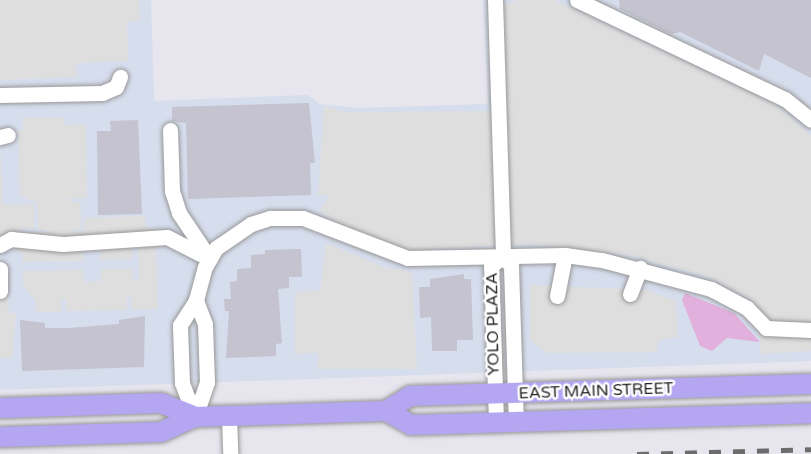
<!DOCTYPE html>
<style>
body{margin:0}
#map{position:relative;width:811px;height:454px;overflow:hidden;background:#e7e5ee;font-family:"Varela Round",sans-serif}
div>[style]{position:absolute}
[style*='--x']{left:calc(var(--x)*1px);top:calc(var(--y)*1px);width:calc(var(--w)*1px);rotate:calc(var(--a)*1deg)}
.commercial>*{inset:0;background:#d6dded}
.grass>*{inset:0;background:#e2b0dc}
.parking>*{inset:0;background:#dedede}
.building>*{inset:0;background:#c4c3cf}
.roads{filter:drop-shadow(0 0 2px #989898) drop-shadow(0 0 2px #989898)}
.minor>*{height:15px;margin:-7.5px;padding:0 7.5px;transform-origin:7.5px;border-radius:7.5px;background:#fff}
.major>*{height:20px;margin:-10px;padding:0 10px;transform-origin:10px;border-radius:10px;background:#b4a6f1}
.rail>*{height:4.5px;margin-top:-2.25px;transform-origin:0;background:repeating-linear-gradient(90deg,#6c6c6c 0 12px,transparent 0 24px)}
span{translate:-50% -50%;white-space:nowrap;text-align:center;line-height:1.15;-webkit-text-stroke:5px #fff;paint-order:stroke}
.street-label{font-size:16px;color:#1e1e1e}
</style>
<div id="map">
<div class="commercial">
<div style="clip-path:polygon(0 0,151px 0,154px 101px,308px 95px,319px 104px,357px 108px,488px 104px,483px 0,811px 0,811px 361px,0 390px)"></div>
</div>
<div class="grass">
<div style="clip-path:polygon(685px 293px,734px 313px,760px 342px,727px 338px,712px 351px,700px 346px,682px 300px)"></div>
</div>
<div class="parking">
<div style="clip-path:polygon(0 0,139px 0,140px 21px,127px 21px,128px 61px,76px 63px,77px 77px,0 80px)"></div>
<div style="clip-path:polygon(518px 0,554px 0,777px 106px,811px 135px,811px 351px,761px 354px,756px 302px,709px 277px,629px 255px,531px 244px,404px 250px,344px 226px,319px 211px,330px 195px,318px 195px,324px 106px,345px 112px,506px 111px,501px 6px)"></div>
<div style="clip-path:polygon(64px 117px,64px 125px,86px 124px,87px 198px,66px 199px,80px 203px,82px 228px,69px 231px,84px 231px,84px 218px,145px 216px,146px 228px,155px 229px,158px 309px,132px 310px,131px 297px,127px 297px,127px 310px,66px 311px,66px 299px,61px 299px,61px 312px,36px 312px,35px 300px,23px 285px,23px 271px,84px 270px,84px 282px,101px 281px,101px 269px,132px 269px,133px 280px,139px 280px,138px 248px,132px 248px,132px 259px,101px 260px,100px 248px,83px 249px,83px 261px,22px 262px,22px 253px,0 239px,0 142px,3px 204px,34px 204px,34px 229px,21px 229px,20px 234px,49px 232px,38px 229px,37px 203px,20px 196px,18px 130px,23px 130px,23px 118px)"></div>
<div style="clip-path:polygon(326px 243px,384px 267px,412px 272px,417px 369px,318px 369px,318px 353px,295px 354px,295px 292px,320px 291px)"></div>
<div style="clip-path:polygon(0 274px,7px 274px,9px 313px,16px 313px,12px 358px,0 358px)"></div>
<div style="clip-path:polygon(530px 285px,647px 290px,676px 301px,678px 337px,658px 340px,657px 352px,548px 353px,530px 340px)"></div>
</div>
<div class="building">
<div style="clip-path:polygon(619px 0,811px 0,811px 78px,764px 54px,759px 71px,680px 32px,671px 34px,620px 9px)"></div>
<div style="clip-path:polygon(309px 103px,315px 163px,310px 163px,311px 195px,188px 199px,186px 123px,172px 121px,172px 107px)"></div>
<div style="clip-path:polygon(138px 120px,142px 214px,98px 215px,97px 131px,111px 131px,110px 121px)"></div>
<div style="clip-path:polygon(301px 249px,302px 277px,289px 277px,289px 288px,278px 289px,282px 343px,276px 344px,276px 356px,226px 358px,229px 311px,225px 311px,224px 299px,231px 299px,230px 282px,237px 281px,237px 269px,251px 268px,251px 255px,265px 254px,265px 250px)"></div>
<div style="clip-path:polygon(464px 274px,464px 279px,471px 279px,473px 340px,457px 340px,457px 351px,432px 351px,431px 317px,420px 318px,419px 287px,430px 287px,430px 279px)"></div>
<div style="clip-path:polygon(145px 316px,144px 367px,22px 371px,20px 320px,45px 323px,45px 328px,69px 328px,119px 324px,119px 320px)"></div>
</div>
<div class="roads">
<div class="minor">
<div style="--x:495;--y:0;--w:256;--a:88.2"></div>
<div style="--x:577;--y:0;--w:230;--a:25.5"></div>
<div style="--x:785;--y:99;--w:33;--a:39"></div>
<div style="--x:0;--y:95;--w:102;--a:-1.1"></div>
<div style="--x:102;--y:93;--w:15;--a:-23"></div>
<div style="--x:116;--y:87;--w:11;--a:-68"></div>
<div style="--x:170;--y:130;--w:61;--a:88.1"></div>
<div style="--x:172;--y:191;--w:23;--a:72"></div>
<div style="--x:179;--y:213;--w:52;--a:56"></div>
<div style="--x:0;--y:137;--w:8;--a:-14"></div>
<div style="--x:0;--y:245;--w:13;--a:-29"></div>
<div style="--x:11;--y:239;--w:52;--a:5.5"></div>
<div style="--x:63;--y:244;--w:104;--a:-3.9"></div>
<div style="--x:167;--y:237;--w:48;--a:27.1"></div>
<div style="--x:503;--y:256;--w:13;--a:51"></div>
<div style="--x:511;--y:266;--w:156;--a:88.2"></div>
<div style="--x:0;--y:269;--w:22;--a:90"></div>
<div style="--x:630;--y:294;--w:28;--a:-69"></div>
<div style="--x:557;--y:296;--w:42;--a:-79"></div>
<div style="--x:229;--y:416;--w:38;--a:88"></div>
<div style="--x:195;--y:417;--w:36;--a:-111"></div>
<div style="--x:182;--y:383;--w:58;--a:-92"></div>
<div style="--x:180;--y:325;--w:30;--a:-57"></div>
<div style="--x:196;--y:300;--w:34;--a:-75"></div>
<div style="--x:205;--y:267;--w:22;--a:-60"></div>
<div style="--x:216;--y:248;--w:42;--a:-34.4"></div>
<div style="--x:251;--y:224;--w:20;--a:-18"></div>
<div style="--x:270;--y:218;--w:33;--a:0"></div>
<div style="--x:303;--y:218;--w:112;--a:20.9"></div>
<div style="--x:408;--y:258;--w:157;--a:-1.1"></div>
<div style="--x:565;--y:255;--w:37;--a:8"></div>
<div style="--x:602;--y:260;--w:113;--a:14.9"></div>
<div style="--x:711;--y:289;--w:41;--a:27.8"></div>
<div style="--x:747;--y:308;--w:28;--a:46"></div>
<div style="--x:766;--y:328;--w:45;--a:2.5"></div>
<div style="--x:195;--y:417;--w:37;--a:-71"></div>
<div style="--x:207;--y:382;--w:58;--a:-92"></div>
<div style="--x:205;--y:324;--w:26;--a:-111"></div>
<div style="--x:496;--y:422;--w:156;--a:-91.8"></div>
<div style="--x:491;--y:266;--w:16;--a:-40"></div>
</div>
<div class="major">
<div style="--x:0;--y:408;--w:161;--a:-1.8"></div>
<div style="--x:161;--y:403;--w:37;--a:22"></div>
<div style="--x:195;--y:417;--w:34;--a:-2"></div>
<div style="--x:229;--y:416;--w:157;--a:-1.8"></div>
<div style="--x:386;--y:411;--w:28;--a:-32"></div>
<div style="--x:410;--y:396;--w:401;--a:-1.7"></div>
<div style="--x:386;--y:411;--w:29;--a:29"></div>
<div style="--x:411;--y:425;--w:400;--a:-1.7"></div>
<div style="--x:0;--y:437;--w:161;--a:-1.8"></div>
<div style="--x:161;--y:432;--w:37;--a:-24"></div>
</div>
</div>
<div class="rail">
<div style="--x:637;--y:454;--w:174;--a:-1.6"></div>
</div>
<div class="street-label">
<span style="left:493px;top:324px;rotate:-91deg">YOLO PLAZA</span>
<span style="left:596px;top:391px;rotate:-2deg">EAST MAIN STREET</span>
</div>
</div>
